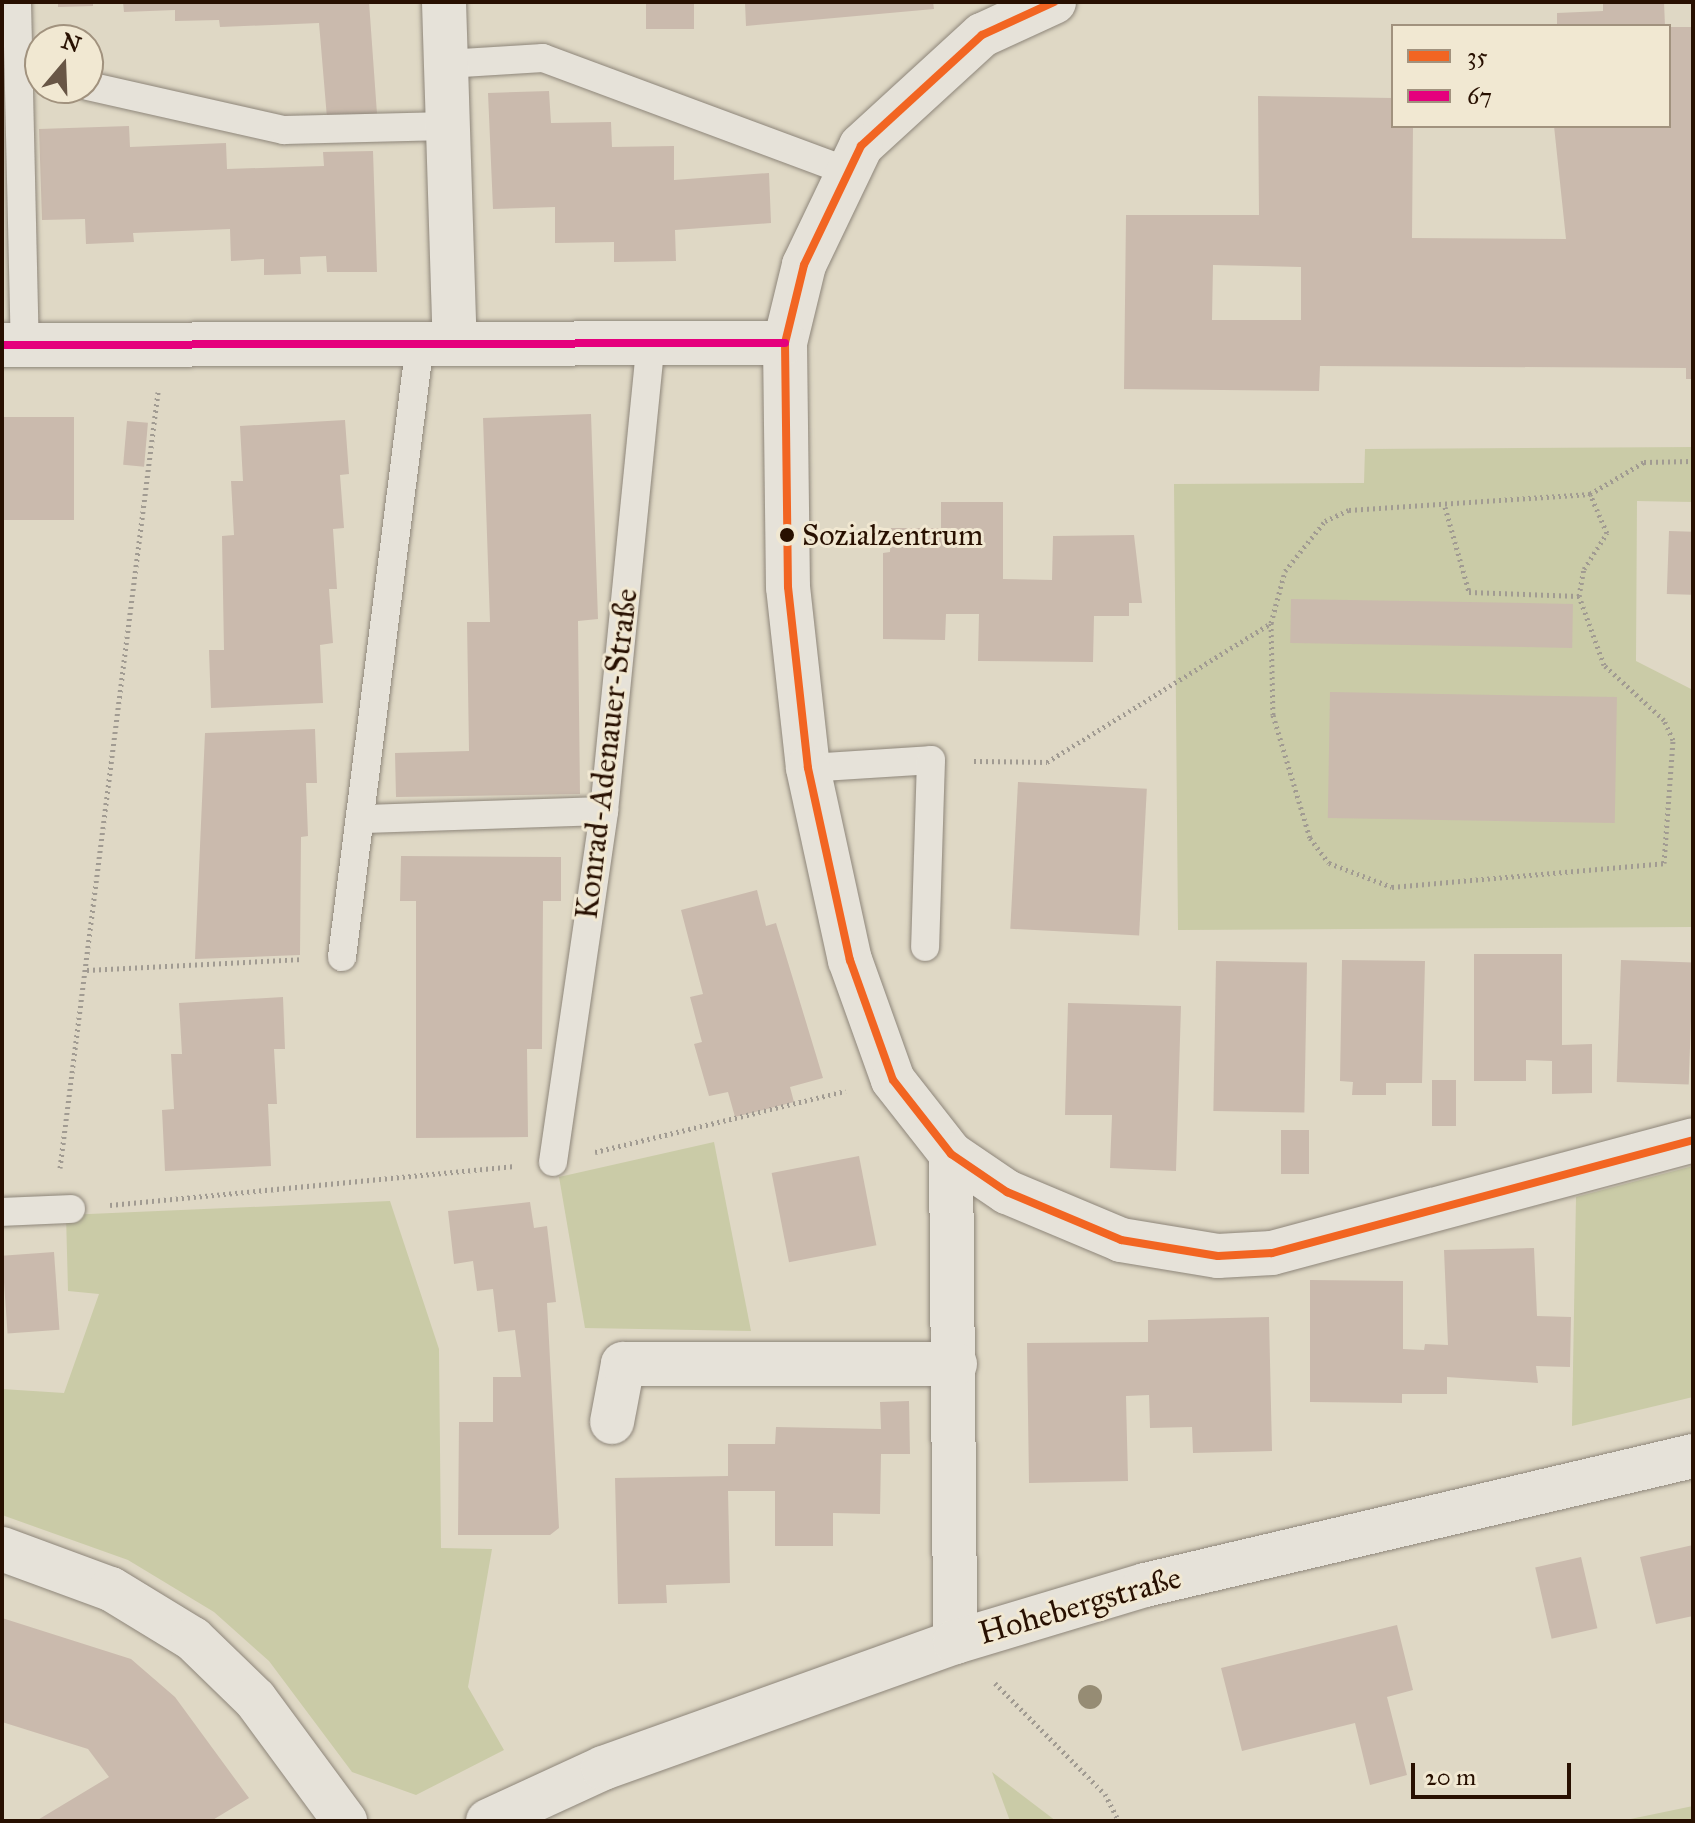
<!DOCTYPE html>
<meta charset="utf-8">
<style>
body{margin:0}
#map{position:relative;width:1695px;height:1823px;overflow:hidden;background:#dfd8c5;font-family:"IM FELL Great Primer",serif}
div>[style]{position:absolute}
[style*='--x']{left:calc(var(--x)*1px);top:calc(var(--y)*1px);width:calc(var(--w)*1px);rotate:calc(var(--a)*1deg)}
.green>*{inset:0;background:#cacba7}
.building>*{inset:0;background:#cabaad;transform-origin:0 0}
.path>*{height:5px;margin-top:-2.5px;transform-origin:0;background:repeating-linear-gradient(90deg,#a19b92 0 2px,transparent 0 6px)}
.roads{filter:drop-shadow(0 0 2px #8e867a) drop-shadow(0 0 2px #8e867a)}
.lane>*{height:28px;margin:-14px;padding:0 14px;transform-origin:14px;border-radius:14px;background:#e6e2d9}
.street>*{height:44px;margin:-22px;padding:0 22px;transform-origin:22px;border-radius:22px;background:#e6e2d9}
.secondary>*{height:44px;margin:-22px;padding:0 22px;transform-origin:22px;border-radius:22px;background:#e6e2d9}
.bus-1>*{height:8px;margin:-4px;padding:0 4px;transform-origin:4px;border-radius:4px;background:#f26522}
.bus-2>*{height:8px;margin:-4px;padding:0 4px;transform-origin:4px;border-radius:4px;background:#e5007d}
.trees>*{width:24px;height:24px;margin:-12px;border-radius:50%;background:#968c74}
.dots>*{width:22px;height:22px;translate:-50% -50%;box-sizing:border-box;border:4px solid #f1e8d2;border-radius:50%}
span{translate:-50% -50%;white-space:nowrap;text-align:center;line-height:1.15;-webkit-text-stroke:6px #f1e8d2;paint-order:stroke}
.bus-label{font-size:30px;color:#281001}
.left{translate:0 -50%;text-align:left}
.street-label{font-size:32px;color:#281001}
.frame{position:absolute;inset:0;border:4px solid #281001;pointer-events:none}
.legend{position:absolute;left:1391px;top:24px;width:280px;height:104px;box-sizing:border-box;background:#f1e8d2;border:2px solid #a1927e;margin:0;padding:10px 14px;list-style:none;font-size:24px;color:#281001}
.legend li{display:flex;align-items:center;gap:16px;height:40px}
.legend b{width:40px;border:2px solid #a1927e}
.north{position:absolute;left:24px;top:24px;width:80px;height:80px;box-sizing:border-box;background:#f1e8d2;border:2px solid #a1927e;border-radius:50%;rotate:19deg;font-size:22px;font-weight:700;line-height:32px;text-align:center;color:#281001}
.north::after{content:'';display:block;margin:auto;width:28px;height:36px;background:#685646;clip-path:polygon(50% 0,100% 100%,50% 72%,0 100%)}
.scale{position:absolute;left:1411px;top:1763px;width:160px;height:36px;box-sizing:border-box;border:4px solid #281001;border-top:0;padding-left:10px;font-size:24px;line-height:28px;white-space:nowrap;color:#281001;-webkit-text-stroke:6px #f1e8d2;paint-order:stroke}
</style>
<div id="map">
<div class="green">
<div style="clip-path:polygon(1693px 447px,1693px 502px,1637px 501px,1636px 661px,1693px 690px,1693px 927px,1178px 930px,1174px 484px,1364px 483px,1365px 449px)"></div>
<div style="clip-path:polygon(714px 1142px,751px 1331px,585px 1328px,559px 1177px)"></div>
<div style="clip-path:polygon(1693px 1166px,1693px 1397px,1572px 1426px,1576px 1197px)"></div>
<div style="clip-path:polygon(390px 1201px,439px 1349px,441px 1548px,492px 1549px,468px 1687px,504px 1750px,416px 1795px,352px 1772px,269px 1661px,214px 1612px,128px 1560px,2px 1515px,2px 1389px,64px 1393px,99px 1294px,68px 1291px,66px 1215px)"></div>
<div style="clip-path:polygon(992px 1772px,1056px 1821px,1010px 1821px)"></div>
<div style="clip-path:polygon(1693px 1806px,1693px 1821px,1621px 1821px)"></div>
</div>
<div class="building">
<div style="clip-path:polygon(58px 2px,93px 2px,93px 6px,58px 7px)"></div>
<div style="clip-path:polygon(123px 2px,369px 2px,377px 114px,327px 118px,319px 23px,220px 27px,219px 20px,175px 21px,175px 10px,124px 12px)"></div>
<div style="left:646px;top:2px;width:48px;height:27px"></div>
<div style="clip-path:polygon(745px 2px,933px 2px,934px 9px,746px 26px)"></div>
<div style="clip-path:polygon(1603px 2px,1664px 2px,1665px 26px,1557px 26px,1557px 13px,1603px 11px)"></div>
<div style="clip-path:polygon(evenodd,1669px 27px,1693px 27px,1693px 379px,1686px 379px,1686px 368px,1320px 366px,1319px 391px,1124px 389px,1126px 215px,1259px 215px,1258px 96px,1393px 98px,1393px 126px,1413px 126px,1412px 238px,1566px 239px,1554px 126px,1669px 126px,1669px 27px,1213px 265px,1301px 267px,1301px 320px,1212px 320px,1213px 265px)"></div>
<div style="clip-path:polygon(549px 91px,551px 123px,611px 122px,612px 147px,674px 146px,674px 180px,769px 173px,771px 223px,675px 230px,676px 261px,614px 262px,614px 242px,555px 243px,555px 207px,493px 209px,488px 93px)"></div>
<div style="clip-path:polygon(129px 126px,130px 147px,226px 143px,227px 169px,324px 166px,323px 152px,373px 151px,377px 272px,327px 272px,326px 256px,300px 257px,301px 274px,264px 275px,264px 259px,231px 261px,230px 229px,133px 233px,134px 242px,86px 244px,85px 219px,42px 220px,39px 129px)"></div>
<div style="clip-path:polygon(591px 414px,598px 619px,578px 621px,580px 794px,396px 797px,395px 753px,469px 751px,467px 622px,490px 622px,483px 418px)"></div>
<div style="left:2px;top:417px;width:72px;height:103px"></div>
<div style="clip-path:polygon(345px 420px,349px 474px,340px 475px,344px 528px,333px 529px,337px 589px,329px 589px,333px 643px,320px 645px,323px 703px,211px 708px,209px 650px,224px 650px,222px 536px,234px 535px,231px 481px,243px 481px,240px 426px)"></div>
<div style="left:127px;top:421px;width:21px;height:44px;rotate:5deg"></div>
<div style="clip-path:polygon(941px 502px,1003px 502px,1003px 579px,1052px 580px,1053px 536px,1134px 535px,1142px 603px,1129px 603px,1129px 616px,1094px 616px,1093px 662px,978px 661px,979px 614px,946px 614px,945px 640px,883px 639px,883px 553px,890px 552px,891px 528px,941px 528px)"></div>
<div style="left:1669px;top:531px;width:24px;height:63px;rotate:2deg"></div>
<div style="left:1291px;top:599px;width:282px;height:44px;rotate:1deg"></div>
<div style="left:1330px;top:692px;width:287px;height:126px;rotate:1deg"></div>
<div style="clip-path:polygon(315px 729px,317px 783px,306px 783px,308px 836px,301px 837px,300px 955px,195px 959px,205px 733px)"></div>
<div style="left:1018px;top:782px;width:129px;height:147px;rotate:3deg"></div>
<div style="clip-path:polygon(401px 856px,561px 857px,561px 901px,543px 901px,542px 1049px,527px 1049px,528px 1137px,416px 1138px,416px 901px,400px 901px)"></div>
<div style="clip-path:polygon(757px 890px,766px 926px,776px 923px,823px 1078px,790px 1087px,794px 1102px,735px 1117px,728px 1092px,709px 1096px,694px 1044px,702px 1042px,690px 997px,703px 994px,681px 910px)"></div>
<div style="clip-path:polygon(1474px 954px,1562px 954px,1562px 1045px,1592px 1044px,1592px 1093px,1552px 1094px,1552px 1061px,1526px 1060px,1526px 1081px,1474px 1081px)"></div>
<div style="clip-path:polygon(1342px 960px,1425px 961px,1422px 1083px,1386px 1083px,1386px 1095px,1352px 1095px,1353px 1082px,1340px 1081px)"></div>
<div style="left:1621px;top:960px;width:72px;height:122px;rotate:2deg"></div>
<div style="left:1216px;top:961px;width:91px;height:150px;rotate:1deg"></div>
<div style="clip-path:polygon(283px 997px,285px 1049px,274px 1049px,277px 1104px,268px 1104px,271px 1166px,165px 1171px,162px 1110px,174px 1109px,171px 1054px,182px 1054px,179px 1003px)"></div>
<div style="clip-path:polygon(1068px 1003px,1181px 1006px,1176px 1171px,1110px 1168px,1112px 1115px,1065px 1115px)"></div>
<div style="left:1432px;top:1080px;width:24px;height:46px"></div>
<div style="left:1281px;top:1130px;width:28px;height:44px"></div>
<div style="left:859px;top:1156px;width:91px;height:89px;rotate:79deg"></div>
<div style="clip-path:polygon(530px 1202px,534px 1228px,547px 1226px,556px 1302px,547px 1303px,559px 1528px,550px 1535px,458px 1535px,459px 1422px,493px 1422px,493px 1377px,521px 1377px,515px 1330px,498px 1332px,493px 1289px,477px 1291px,473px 1261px,454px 1264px,448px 1211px)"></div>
<div style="clip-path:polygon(1534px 1248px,1537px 1316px,1571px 1317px,1570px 1367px,1536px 1366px,1538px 1383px,1447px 1377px,1447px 1394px,1402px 1394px,1402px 1403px,1310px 1402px,1310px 1280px,1403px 1281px,1403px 1349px,1424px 1350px,1425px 1344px,1448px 1345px,1444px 1250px)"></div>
<div style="left:54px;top:1252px;width:78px;height:52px;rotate:86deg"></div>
<div style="clip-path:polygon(1269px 1317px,1272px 1451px,1193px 1453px,1192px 1427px,1150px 1428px,1149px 1395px,1126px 1396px,1128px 1481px,1029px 1483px,1027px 1343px,1148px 1342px,1148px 1320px)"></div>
<div style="clip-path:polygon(909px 1401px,910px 1454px,881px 1454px,880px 1514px,833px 1513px,833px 1546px,775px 1546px,775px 1491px,728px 1491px,730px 1583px,666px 1585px,667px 1603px,618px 1604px,615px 1478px,728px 1476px,728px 1444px,775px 1444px,776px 1427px,881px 1429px,880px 1402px)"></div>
<div style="clip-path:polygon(1693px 1545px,1693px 1616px,1656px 1624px,1640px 1557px)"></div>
<div style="left:1581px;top:1557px;width:73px;height:47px;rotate:77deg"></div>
<div style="clip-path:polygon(2px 1618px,131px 1659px,175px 1697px,249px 1798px,211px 1821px,36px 1821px,109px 1777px,88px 1749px,2px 1722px)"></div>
<div style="clip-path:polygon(1397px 1625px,1413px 1690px,1387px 1697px,1407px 1775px,1370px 1785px,1355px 1723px,1242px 1751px,1221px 1668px)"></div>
</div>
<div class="path">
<div style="--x:1445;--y:507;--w:88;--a:74.2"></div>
<div style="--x:1469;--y:592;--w:110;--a:2.1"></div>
<div style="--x:1579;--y:596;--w:27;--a:-80"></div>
<div style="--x:1584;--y:569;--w:43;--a:-57.4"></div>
<div style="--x:1607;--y:533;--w:43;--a:-113.6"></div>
<div style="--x:1271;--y:623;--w:92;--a:88.8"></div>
<div style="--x:1273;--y:715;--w:128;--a:73.3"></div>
<div style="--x:1310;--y:838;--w:31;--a:53"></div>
<div style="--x:1329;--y:863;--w:67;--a:20.9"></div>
<div style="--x:1392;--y:887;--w:273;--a:-5"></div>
<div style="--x:1664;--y:863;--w:123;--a:-85.8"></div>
<div style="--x:1673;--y:740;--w:22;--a:-114"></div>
<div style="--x:1664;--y:720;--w:81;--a:-137.5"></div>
<div style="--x:1604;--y:665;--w:73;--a:-109.9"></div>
<div style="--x:974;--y:761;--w:73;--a:0.8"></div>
<div style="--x:1047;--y:762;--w:264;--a:-31.8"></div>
<div style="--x:1271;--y:623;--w:54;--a:-74.9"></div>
<div style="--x:1285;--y:571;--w:64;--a:-51.3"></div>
<div style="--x:1325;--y:521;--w:26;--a:-25"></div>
<div style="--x:1349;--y:510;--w:242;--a:-3.8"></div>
<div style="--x:1590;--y:494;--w:63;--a:-30.7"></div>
<div style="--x:1644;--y:462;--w:49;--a:-1.2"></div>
<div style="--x:87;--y:970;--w:215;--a:-2.9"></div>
<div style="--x:595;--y:1152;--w:258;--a:-13.7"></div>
<div style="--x:60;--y:1168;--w:782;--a:-82.8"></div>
<div style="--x:110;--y:1205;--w:406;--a:-5.5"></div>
<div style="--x:995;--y:1683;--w:156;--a:45.3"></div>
<div style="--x:1105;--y:1794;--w:30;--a:63"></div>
</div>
<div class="roads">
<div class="lane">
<div style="--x:17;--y:2;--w:343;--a:88.7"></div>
<div style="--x:446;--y:64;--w:97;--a:-3.5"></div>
<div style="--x:543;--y:58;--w:321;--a:20.4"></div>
<div style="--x:88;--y:86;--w:201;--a:12.7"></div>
<div style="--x:284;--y:130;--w:164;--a:-1.4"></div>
<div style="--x:808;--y:768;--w:123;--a:-3.7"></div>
<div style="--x:931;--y:760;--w:187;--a:91.8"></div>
<div style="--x:364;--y:819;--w:240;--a:-1.9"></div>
<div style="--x:342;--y:957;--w:619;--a:-82.76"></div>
<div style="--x:553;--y:1162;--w:355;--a:-81.7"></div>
<div style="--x:604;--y:811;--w:470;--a:-84.3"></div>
<div style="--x:2;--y:1212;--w:69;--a:-2.5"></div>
</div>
<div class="street">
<div style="--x:444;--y:2;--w:342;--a:88.2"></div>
<div style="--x:1054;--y:2;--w:79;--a:155.4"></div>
<div style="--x:982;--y:35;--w:164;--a:137.5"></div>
<div style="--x:861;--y:146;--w:132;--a:115.6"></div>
<div style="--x:804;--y:265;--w:80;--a:103.7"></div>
<div style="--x:785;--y:343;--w:244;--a:89.3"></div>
<div style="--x:788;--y:587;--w:182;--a:83.7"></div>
<div style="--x:808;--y:768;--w:197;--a:77.7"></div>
<div style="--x:850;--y:960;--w:127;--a:70.3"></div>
<div style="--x:893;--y:1080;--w:94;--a:51.9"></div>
<div style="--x:951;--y:1154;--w:68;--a:34.2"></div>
<div style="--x:1007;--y:1192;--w:124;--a:22.8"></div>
<div style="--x:1121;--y:1240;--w:98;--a:9.4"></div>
<div style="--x:1218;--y:1256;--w:54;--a:-3.2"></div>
<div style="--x:1272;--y:1253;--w:436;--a:-15"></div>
<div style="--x:2;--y:345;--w:783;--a:-0.15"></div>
<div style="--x:951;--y:1154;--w:488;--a:89.5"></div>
<div style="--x:612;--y:1422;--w:59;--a:-79.3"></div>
<div style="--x:623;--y:1364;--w:332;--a:0"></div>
<div style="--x:2;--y:1549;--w:116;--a:20.2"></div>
<div style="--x:111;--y:1589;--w:96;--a:31.4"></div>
<div style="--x:193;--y:1639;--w:86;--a:44.1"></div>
<div style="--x:255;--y:1699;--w:152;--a:53.6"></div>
</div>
<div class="secondary">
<div style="--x:488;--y:1821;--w:127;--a:-24.7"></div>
<div style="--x:603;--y:1768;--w:374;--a:-19.7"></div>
<div style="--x:955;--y:1642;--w:198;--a:-16.7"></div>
<div style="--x:1145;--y:1585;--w:563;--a:-13.25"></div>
</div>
</div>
<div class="bus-1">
<div style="--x:1054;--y:2;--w:79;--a:155.4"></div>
<div style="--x:982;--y:35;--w:164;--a:137.5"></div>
<div style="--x:861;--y:146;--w:132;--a:115.6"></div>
<div style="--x:804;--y:265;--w:80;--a:103.7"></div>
<div style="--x:785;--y:343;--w:244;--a:89.3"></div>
<div style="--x:788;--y:587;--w:182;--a:83.7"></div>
<div style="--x:808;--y:768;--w:197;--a:77.7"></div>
<div style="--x:850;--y:960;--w:127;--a:70.3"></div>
<div style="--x:893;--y:1080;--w:94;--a:51.9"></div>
<div style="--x:951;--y:1154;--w:68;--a:34.2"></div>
<div style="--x:1007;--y:1192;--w:124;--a:22.8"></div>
<div style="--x:1121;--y:1240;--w:98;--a:9.4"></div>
<div style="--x:1218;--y:1256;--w:54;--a:-3.2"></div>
<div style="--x:1272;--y:1253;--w:436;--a:-15"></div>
</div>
<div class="bus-2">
<div style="--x:2;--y:345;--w:783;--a:-0.15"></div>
</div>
<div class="trees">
<div style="left:1090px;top:1697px"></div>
</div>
<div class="dots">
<div style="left:787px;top:535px;background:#281001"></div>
</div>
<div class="bus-label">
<span class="left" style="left:802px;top:535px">Sozialzentrum</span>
</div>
<div class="street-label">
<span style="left:607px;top:754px;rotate:-83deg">Konrad-Adenauer-Straße</span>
<span style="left:1080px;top:1606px;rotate:-16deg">Hohebergstraße</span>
</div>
<div class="frame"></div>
<ul class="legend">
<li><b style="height:10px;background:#f26522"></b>35</li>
<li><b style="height:10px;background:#e5007d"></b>67</li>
</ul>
<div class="north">N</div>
<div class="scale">20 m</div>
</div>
